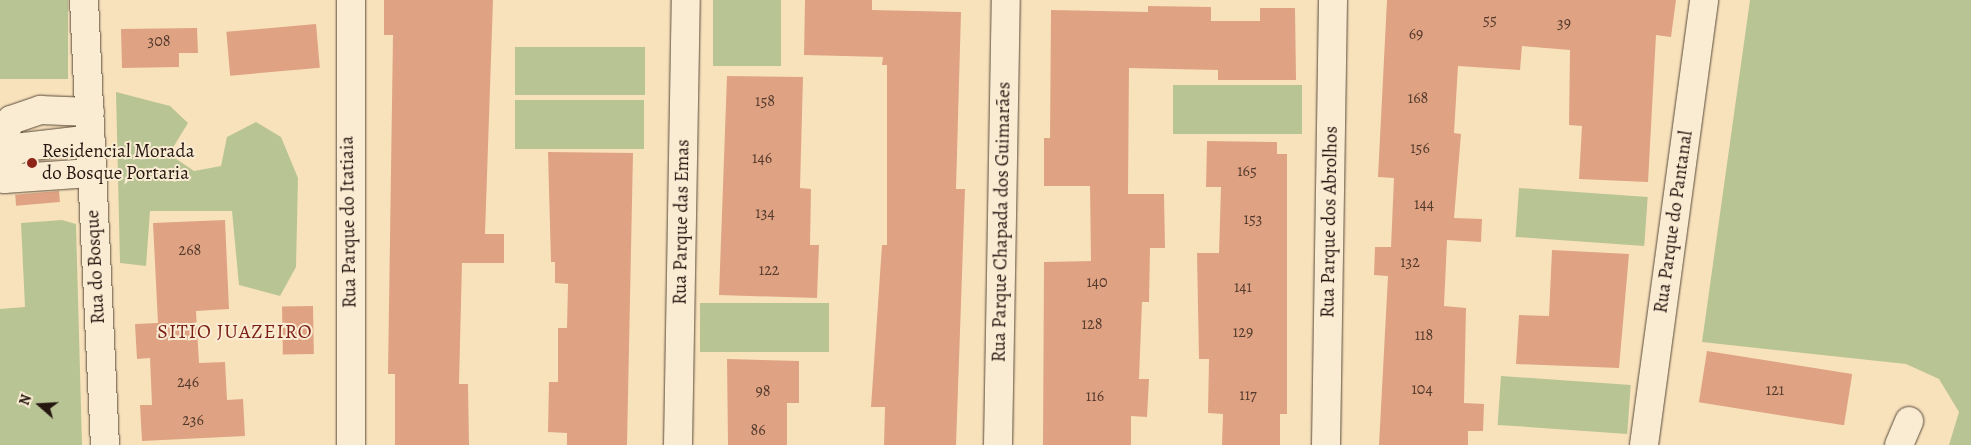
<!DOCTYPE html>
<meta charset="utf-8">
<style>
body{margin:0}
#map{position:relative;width:1971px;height:445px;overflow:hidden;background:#f8e2bc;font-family:Alegreya,serif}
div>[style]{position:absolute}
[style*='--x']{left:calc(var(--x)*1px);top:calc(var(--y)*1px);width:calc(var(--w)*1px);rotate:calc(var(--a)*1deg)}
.green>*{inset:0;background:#b9c494;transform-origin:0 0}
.building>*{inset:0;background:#dfa383;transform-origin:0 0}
.roads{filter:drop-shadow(0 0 1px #5a4a3b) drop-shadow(0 0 1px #5a4a3b)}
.minor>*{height:28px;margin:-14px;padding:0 14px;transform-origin:14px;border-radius:14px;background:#faecd3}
.dots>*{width:14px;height:14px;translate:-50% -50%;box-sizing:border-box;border:2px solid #faecd3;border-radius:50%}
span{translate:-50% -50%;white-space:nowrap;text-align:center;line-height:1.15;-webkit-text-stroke:4px #faecd3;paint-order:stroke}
.number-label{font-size:16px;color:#543a2d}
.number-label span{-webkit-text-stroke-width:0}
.poi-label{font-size:19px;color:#251710}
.left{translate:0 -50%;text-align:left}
.street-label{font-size:19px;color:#251710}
.neighbourhood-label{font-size:20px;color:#7a1f14;letter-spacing:1px}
.north{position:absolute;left:15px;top:380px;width:50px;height:50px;-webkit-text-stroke:4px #faecd3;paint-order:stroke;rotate:289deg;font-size:14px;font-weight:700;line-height:20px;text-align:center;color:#251710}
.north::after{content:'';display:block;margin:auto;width:18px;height:22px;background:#251710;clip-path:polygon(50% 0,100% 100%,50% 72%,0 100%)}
</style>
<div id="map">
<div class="green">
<div style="left:0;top:0;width:68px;height:79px"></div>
<div style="left:713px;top:0;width:68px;height:66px"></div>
<div style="clip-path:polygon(1750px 0,1971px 0,1971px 445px,1949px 445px,1959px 412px,1939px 379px,1906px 364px,1702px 342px)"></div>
<div style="left:515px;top:47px;width:130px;height:48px"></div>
<div style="left:1173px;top:85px;width:129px;height:49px"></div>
<div style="clip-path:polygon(116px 92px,170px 106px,188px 123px,169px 154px,194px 171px,221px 166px,227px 137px,256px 122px,281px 137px,298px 178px,296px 267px,280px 296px,239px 285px,232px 211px,150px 211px,146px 266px,120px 263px)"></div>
<div style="left:515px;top:100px;width:129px;height:49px"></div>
<div style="left:1519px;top:188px;width:129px;height:49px;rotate:4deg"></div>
<div style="clip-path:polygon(62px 220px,76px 224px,82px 445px,0 445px,0 309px,25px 307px,21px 223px)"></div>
<div style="left:700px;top:303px;width:129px;height:49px"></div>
<div style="left:1501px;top:376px;width:130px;height:49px;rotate:4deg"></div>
</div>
<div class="building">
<div style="clip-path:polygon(384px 0,493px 0,485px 234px,504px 234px,504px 263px,462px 263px,459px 384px,468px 384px,469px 445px,395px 445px,395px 374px,388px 374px,393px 35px,384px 35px)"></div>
<div style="clip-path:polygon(805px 0,872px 0,872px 10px,961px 12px,956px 189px,965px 189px,956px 445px,884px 445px,885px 407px,871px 407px,882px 245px,887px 245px,887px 65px,882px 65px,883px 57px,804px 55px)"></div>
<div style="clip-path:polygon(1387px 0,1676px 0,1671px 37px,1656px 35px,1648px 182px,1579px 179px,1582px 126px,1569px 125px,1570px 50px,1522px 46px,1520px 70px,1458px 66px,1454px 133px,1461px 134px,1454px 218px,1482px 219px,1481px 242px,1447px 240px,1444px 306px,1466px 308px,1464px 403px,1484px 404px,1483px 431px,1468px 431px,1468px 445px,1379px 445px,1388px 276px,1374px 275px,1375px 247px,1391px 247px,1394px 178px,1378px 177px)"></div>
<div style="clip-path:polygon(1148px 6px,1211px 7px,1211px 21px,1260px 21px,1260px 8px,1295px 8px,1296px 80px,1218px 80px,1218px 70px,1129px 68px,1128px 194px,1164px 194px,1165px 248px,1150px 248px,1149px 302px,1142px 302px,1139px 379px,1149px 379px,1147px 417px,1131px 416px,1131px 445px,1043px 445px,1044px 262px,1091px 261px,1090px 186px,1044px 186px,1044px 138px,1050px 138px,1051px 10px,1148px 12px)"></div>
<div style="left:316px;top:24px;width:44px;height:90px;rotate:85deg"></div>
<div style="clip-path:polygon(197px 28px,198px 53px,179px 53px,179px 67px,122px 68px,121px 29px)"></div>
<div style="clip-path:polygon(727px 76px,803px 77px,800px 188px,811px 189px,810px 245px,819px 245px,817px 298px,719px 295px)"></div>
<div style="clip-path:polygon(1207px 141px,1277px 142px,1277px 154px,1287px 154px,1287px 414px,1280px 414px,1280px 445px,1222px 445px,1223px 414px,1208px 413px,1209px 359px,1199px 359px,1197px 253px,1219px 253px,1221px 187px,1206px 187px)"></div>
<div style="clip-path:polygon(548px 152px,633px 153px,627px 445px,567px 445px,567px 433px,548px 432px,549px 382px,558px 382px,558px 328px,567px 328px,568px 284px,555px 283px,555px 262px,551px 262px)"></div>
<div style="left:59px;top:191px;width:11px;height:44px;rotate:85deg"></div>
<div style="clip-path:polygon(225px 220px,229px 309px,196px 311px,199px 363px,225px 362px,227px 400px,243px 399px,245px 436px,142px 441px,140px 405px,152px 405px,150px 358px,137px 359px,135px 324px,158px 323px,153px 223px)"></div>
<div style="clip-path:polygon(1552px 250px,1629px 254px,1619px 368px,1516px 364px,1519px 315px,1549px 316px)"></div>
<div style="left:313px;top:306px;width:48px;height:31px;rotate:89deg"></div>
<div style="left:1707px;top:351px;width:147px;height:52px;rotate:9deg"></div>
<div style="clip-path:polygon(727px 359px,799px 361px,799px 403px,787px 403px,787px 445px,728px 445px)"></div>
</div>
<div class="roads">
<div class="minor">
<div style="--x:84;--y:0;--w:445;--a:87.3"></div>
<div style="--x:351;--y:0;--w:445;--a:90"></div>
<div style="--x:0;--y:141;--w:24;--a:-62"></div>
<div style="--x:11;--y:120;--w:31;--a:-19"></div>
<div style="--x:40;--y:110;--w:50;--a:2.3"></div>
<div style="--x:0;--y:159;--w:27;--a:-27"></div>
<div style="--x:24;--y:147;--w:67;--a:-6.8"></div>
<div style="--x:0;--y:176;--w:5;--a:37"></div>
<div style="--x:4;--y:179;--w:87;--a:-3.9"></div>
<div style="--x:678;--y:445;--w:445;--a:-89"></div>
<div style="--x:998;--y:445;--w:445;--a:-89"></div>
<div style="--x:1326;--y:445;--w:445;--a:-89.1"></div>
<div style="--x:1644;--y:445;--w:449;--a:-82.3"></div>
<div style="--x:1899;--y:445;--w:26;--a:-67"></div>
</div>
</div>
<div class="dots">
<div style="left:32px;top:163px;background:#8f2418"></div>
</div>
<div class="number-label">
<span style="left:1490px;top:20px">55</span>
<span style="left:1564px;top:23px">39</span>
<span style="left:1416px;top:34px">69</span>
<span style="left:159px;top:41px">308</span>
<span style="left:1418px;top:98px">168</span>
<span style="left:765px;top:101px">158</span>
<span style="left:1420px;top:148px">156</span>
<span style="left:762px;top:158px">146</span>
<span style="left:1247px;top:171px">165</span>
<span style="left:1424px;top:204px">144</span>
<span style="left:765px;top:213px">134</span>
<span style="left:1253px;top:219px">153</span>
<span style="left:190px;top:250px">268</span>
<span style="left:1410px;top:262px">132</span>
<span style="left:769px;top:270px">122</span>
<span style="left:1097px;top:282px">140</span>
<span style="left:1243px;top:287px">141</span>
<span style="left:1092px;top:324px">128</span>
<span style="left:1243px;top:332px">129</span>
<span style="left:1424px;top:335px">118</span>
<span style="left:188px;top:382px">246</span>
<span style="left:1422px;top:389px">104</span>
<span style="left:1775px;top:390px">121</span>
<span style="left:763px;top:391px">98</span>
<span style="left:1248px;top:395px">117</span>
<span style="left:1095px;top:396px">116</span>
<span style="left:193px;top:420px">236</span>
<span style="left:758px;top:430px">86</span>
</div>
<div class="poi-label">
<span class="left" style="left:42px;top:163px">Residencial Morada<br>do Bosque Portaria</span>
</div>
<div class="street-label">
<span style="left:349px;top:222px;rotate:-91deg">Rua Parque do Itatiaia</span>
<span style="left:682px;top:222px;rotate:-89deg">Rua Parque das Emas</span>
<span style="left:1002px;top:222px;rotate:-89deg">Rua Parque Chapada dos Guimarães</span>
<span style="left:1330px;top:222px;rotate:-89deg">Rua Parque dos Abrolhos</span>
<span style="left:1674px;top:222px;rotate:-82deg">Rua Parque do Pantanal</span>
<span style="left:96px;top:267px;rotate:-93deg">Rua do Bosque</span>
</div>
<div class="neighbourhood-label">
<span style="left:235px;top:331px">SITIO JUAZEIRO</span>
</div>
<div class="north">N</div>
</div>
